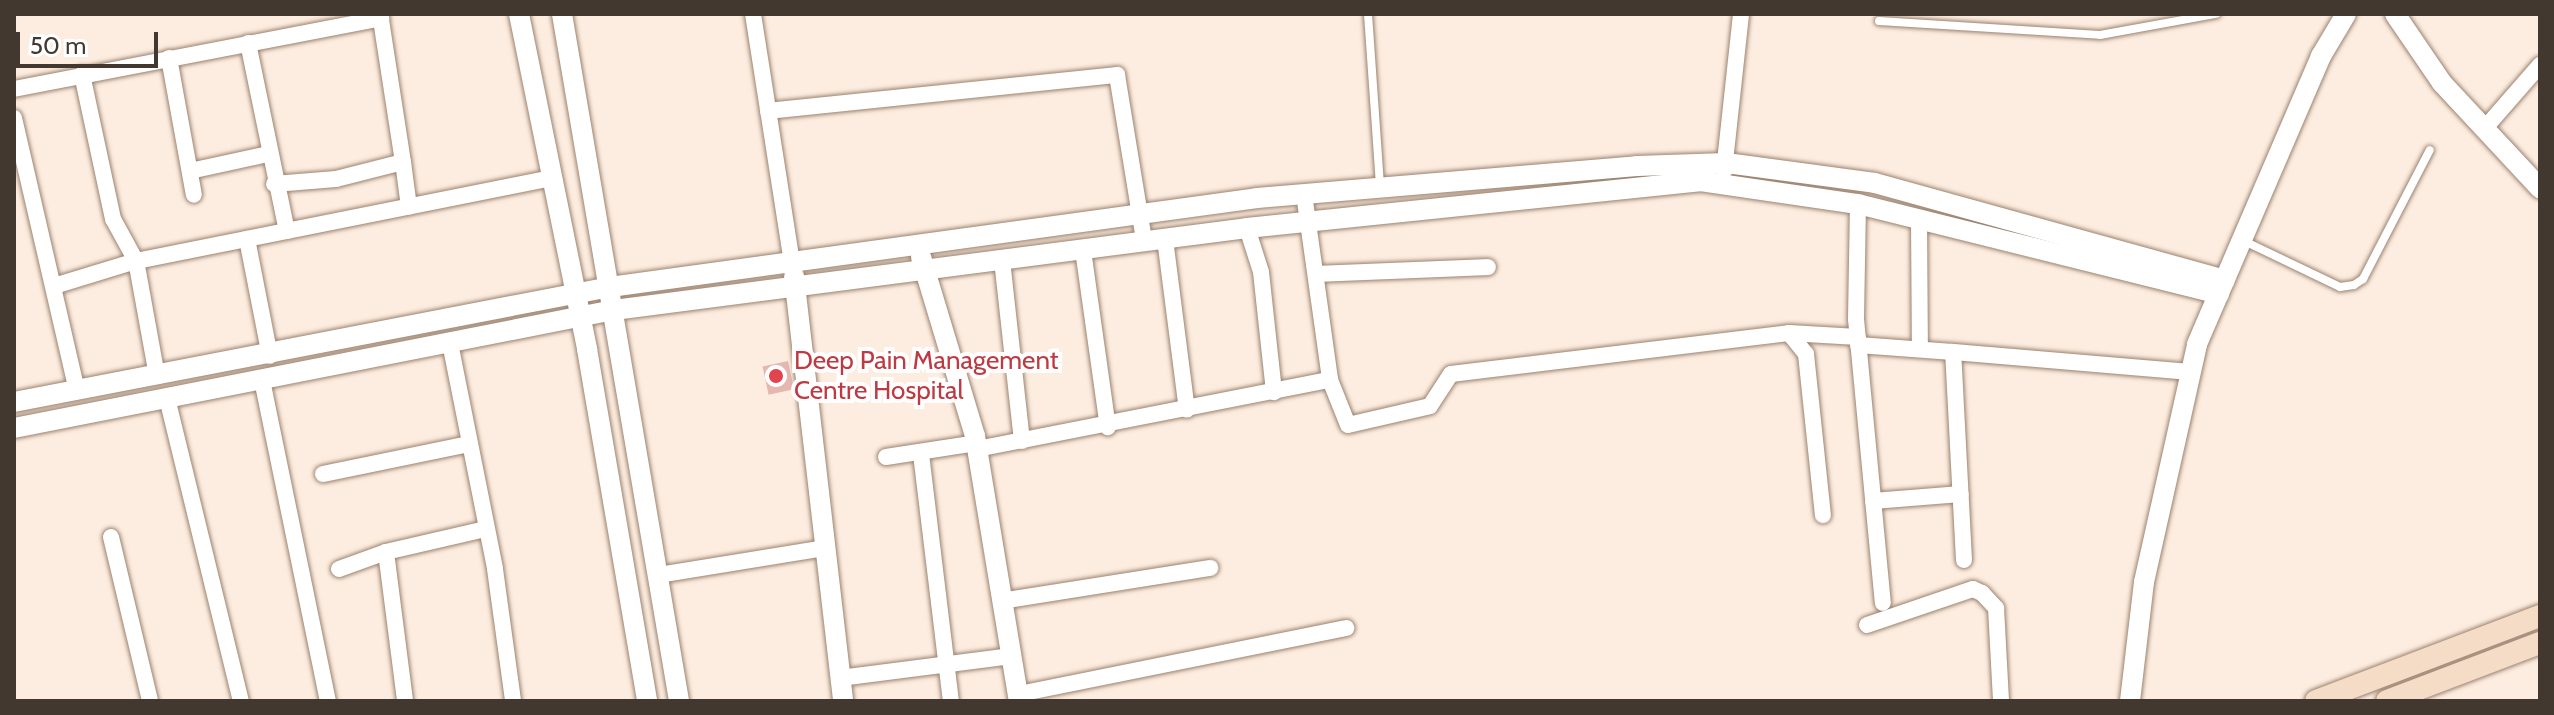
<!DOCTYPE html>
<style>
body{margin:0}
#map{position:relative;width:2554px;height:715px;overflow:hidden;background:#fdede0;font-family:Cabin,sans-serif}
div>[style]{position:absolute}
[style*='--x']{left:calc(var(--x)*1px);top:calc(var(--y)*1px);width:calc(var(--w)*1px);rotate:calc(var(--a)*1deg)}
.building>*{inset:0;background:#e5b7b1;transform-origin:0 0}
.roads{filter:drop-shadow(0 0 2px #9b826f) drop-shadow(0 0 2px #9b826f)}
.service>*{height:8px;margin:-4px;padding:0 4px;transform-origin:4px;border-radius:4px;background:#fff}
.minor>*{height:16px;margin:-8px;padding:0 8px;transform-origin:8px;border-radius:8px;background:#fff}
.tertiary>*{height:20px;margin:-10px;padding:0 10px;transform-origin:10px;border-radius:10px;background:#fff}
.secondary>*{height:22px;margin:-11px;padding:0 11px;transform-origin:11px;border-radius:11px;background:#f5dcc7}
.dots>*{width:22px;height:22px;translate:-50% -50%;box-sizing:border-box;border:4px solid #fff;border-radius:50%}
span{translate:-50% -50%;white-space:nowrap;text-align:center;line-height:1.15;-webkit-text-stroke:8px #fff;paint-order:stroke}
.health-label{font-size:26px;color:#be3a42}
.left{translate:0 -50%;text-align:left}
.frame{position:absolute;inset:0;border:16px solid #433830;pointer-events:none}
.scale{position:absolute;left:16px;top:32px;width:142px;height:36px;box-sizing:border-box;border:4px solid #433830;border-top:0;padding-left:10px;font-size:24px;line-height:28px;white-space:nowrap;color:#433830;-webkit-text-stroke:6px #fff;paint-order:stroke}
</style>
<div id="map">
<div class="building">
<div style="left:788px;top:361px;width:29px;height:26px;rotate:78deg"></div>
</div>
<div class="roads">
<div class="service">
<div style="--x:1368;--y:14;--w:171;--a:86"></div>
<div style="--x:1879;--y:21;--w:221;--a:3.6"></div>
<div style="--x:2100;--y:35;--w:118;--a:-10.3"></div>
<div style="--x:2242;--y:240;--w:109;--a:25.6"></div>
<div style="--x:2340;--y:287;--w:14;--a:-8"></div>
<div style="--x:2354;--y:285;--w:11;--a:-34"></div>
<div style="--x:2363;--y:279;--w:145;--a:-62.6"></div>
</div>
<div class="minor">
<div style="--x:753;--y:14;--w:253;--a:81.1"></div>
<div style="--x:248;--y:43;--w:192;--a:78.3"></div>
<div style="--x:169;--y:58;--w:139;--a:79.7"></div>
<div style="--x:14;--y:89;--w:374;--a:-10.9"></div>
<div style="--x:768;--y:111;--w:351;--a:-5.9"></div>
<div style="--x:1117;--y:75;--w:167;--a:80.7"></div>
<div style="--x:14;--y:118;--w:280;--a:77"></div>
<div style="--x:2485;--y:128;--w:84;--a:-48.9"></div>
<div style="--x:403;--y:162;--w:45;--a:82.4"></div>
<div style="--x:190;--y:171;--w:80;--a:-12.3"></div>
<div style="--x:1724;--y:171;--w:158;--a:-83.8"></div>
<div style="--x:274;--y:184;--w:62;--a:-4.6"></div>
<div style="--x:336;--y:179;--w:69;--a:-14.2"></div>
<div style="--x:403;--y:162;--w:150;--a:-98.8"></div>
<div style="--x:1304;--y:194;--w:188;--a:82"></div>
<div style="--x:1858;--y:204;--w:115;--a:91"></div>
<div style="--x:1856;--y:319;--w:285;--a:84.6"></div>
<div style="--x:1919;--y:218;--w:131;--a:89.6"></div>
<div style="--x:1247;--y:228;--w:46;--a:72.3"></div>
<div style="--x:1261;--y:272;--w:121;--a:83.8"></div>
<div style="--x:247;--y:239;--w:119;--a:78.9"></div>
<div style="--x:1165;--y:239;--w:172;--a:82.7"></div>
<div style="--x:1083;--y:250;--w:179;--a:82"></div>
<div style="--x:1002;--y:260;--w:182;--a:83.7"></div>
<div style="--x:1317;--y:274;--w:171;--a:-2.3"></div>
<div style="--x:54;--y:286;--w:86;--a:-17"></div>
<div style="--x:136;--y:261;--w:48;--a:-118.7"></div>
<div style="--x:113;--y:219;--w:148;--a:-102.1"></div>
<div style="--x:1789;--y:333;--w:69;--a:3.3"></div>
<div style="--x:450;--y:343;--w:230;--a:78.7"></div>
<div style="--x:495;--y:569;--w:133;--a:82.2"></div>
<div style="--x:1858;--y:345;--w:95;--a:4.2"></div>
<div style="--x:157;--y:376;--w:117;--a:-100.3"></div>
<div style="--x:136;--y:261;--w:423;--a:-11.3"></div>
<div style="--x:262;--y:380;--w:328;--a:78.4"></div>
<div style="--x:167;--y:398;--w:312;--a:76.3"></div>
<div style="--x:977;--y:449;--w:360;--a:-11.1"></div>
<div style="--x:1330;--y:380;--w:48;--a:68.2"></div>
<div style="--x:1348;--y:425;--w:84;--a:-13"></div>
<div style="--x:1430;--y:406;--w:38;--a:-57"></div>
<div style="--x:1451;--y:374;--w:340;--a:-6.9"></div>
<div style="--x:1789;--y:333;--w:27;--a:51"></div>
<div style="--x:1806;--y:354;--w:162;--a:84"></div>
<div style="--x:921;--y:454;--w:249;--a:83.1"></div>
<div style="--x:886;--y:457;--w:91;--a:-8.8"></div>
<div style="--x:323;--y:474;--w:149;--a:-11.6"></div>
<div style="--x:1873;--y:501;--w:88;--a:-4.5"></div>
<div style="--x:111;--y:537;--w:169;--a:76.6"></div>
<div style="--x:386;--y:552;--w:150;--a:82.7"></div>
<div style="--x:1964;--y:560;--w:208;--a:-93"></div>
<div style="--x:1953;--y:352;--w:239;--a:4.8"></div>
<div style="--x:339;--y:569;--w:50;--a:-19.9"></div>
<div style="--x:386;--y:552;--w:103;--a:-13"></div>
<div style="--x:658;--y:575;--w:168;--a:-9.2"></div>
<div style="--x:1001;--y:601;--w:212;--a:-9"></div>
<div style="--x:1867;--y:625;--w:112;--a:-18.8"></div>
<div style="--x:1973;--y:589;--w:10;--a:24"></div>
<div style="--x:1982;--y:593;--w:21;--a:47"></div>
<div style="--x:1996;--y:608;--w:93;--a:86.9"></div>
<div style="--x:840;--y:678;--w:173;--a:-7.3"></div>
<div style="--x:1019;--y:694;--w:334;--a:-11.4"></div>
</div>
<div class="tertiary">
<div style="--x:519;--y:14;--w:342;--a:78.5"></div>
<div style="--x:587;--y:349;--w:357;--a:80.3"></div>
<div style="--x:562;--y:14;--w:697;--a:80.33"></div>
<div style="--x:2395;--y:14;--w:83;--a:55.7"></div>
<div style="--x:2442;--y:83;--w:144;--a:47"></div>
<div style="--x:921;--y:257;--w:187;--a:73.2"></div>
<div style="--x:975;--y:436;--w:269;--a:80.6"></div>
<div style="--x:794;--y:276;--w:428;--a:83.4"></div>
<div style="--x:14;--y:402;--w:607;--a:-10.92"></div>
<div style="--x:610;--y:287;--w:653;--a:-7.83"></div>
<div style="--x:1257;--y:198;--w:381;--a:-4.8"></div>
<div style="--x:1637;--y:166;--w:89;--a:-1.9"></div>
<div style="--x:1726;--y:163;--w:150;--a:7.6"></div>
<div style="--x:1875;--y:183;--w:363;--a:15.5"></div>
<div style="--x:14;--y:428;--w:611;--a:-11.13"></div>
<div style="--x:614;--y:310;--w:638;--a:-7.38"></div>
<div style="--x:1247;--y:228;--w:455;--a:-5.9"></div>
<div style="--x:1700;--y:181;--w:160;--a:8.3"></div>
<div style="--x:1858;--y:204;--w:372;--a:14"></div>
<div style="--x:2130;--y:701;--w:120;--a:-83.3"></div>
<div style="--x:2144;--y:582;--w:244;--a:-77.4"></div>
<div style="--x:2197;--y:344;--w:314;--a:-66.7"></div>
<div style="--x:2321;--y:56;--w:49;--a:-59.2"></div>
</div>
<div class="secondary">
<div style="--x:2316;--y:701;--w:240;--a:-20.8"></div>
<div style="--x:2387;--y:701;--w:164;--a:-20.8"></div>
</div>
</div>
<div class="dots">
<div style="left:776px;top:376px;background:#e0444e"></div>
</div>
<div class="health-label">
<span class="left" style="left:794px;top:376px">Deep Pain Management<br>Centre Hospital</span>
</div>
<div class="frame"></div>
<div class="scale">50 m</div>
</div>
